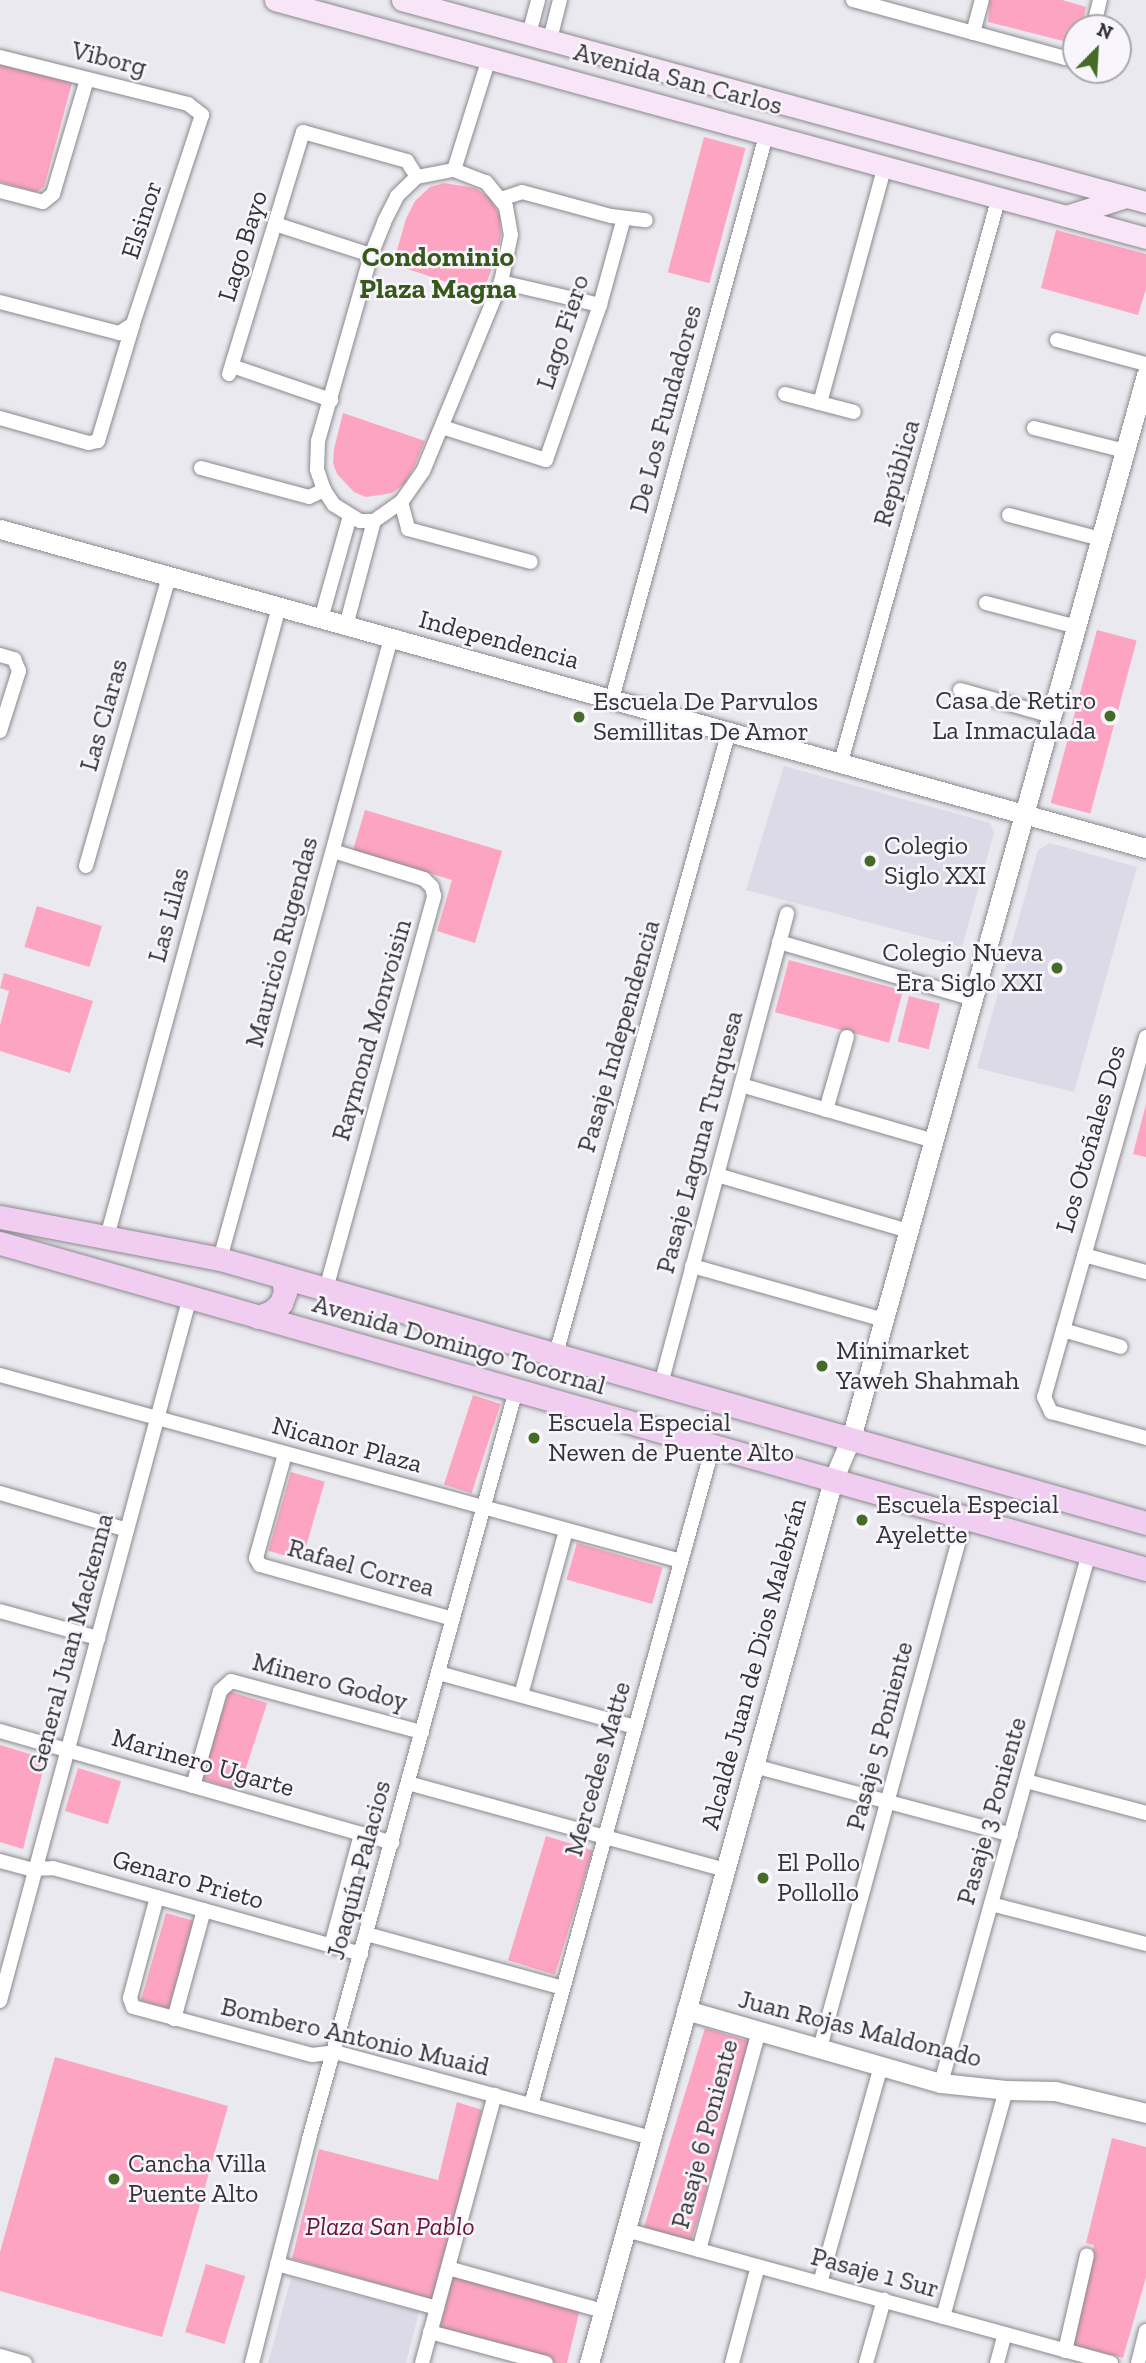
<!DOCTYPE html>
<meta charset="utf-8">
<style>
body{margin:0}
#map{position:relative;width:1146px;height:2363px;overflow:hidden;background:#eae9ef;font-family:"Zilla Slab",serif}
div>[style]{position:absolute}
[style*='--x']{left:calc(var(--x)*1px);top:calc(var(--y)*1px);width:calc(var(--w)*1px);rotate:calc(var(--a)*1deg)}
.built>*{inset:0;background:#dcdae7}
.green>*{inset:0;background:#fca4c1;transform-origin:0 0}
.roads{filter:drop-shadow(0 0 2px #8a898e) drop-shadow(0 0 2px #8a898e)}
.minor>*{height:14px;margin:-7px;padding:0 7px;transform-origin:7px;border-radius:7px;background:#fff}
.tertiary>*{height:19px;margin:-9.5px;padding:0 9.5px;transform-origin:9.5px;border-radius:9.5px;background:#fff}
.secondary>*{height:21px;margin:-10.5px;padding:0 10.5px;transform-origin:10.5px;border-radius:10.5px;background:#f8e6f8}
.primary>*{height:23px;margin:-11.5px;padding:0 11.5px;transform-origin:11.5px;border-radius:11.5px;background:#f1cef1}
.dots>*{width:19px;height:19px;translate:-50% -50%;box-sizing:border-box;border:4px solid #f8f6fc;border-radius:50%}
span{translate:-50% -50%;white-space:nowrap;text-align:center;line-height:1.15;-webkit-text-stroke:5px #f8f6fc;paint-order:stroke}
.street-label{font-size:26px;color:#333335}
.poi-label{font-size:26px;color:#333335}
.right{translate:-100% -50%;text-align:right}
.left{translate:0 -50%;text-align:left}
.park-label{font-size:26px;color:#6a143b;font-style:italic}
.neighbourhood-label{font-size:28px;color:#36591b;font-weight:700}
.north{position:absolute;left:1062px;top:14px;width:70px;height:70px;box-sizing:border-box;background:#f8f6fc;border:2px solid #a9a8ac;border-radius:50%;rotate:24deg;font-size:19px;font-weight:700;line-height:28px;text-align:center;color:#333335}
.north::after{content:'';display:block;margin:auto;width:24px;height:32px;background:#446c27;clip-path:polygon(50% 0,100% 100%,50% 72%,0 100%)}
</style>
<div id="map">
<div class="built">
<div style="clip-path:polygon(784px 766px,990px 823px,994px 833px,962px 947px,746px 890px)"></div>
<div style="clip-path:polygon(1050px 843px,1137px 867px,1074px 1092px,977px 1068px,1038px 850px)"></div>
<div style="clip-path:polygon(291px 2278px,419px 2312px,406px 2363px,268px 2363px)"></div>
</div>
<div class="green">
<div style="clip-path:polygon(990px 0,1062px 0,1086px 7px,1082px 28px,1076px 28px,1076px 41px,1071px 43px,988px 22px)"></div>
<div style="clip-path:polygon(0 64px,72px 83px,44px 187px,37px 192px,0 182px)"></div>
<div style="left:704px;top:137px;width:43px;height:140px;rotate:15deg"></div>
<div style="clip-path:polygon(444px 183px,475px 188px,489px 197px,500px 215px,501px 235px,496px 258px,482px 294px,393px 264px,406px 219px,415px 201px,430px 187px)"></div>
<div style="clip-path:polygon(1056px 230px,1146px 254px,1146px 289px,1138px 315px,1041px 288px)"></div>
<div style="clip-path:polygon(343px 413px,425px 441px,414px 467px,405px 483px,392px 493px,366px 497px,354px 492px,337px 474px,333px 463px,334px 449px)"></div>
<div style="left:1097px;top:630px;width:41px;height:179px;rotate:15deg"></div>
<div style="clip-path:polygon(365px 810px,502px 851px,475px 943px,437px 931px,452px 880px,353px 850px)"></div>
<div style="left:37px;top:906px;width:68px;height:43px;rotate:17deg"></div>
<div style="left:789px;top:960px;width:118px;height:54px;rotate:15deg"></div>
<div style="clip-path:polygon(4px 973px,93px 1001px,70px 1073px,0 1051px,0 1026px,9px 991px,0 988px)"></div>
<div style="left:909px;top:996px;width:32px;height:47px;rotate:14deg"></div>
<div style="clip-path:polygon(1146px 1104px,1146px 1157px,1133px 1154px)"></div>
<div style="left:473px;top:1395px;width:29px;height:94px;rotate:18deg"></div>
<div style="left:291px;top:1472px;width:35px;height:82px;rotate:16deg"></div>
<div style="left:577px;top:1543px;width:89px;height:38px;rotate:16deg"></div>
<div style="left:229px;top:1691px;width:40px;height:92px;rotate:18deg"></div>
<div style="clip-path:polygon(0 1745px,46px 1759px,23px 1849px,0 1842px)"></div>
<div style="left:78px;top:1768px;width:45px;height:45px;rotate:17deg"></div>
<div style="left:546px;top:1836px;width:49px;height:130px;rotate:17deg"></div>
<div style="left:166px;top:1913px;width:29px;height:91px;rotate:16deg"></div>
<div style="left:705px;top:2028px;width:49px;height:209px;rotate:17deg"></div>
<div style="clip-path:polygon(55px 2057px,228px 2106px,162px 2337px,0 2291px,0 2252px)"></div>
<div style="clip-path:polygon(457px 2102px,482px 2110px,442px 2272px,580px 2309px,567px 2363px,555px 2363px,439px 2332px,446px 2303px,292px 2259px,319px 2149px,438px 2180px)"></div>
<div style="clip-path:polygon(1112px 2138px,1146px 2147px,1146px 2277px,1123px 2358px,1074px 2345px,1094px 2245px,1086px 2243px)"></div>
<div style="left:206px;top:2264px;width:41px;height:71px;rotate:17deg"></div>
</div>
<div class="roads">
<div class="minor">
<div style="--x:853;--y:0;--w:220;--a:15.3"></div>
<div style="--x:1065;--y:58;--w:11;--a:0"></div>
<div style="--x:1093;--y:28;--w:29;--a:-76"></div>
<div style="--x:973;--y:33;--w:34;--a:-75"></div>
<div style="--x:529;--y:34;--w:35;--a:-75"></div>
<div style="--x:550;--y:39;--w:40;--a:-75.6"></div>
<div style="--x:0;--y:57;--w:194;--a:14"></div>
<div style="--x:188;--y:104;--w:18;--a:38"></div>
<div style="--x:202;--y:115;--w:220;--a:108.3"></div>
<div style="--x:133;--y:324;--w:17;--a:147"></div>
<div style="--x:119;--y:333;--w:123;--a:-165.4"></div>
<div style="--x:454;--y:170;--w:34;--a:21"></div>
<div style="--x:486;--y:182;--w:32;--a:51"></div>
<div style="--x:506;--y:207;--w:28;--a:80"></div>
<div style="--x:511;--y:235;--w:48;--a:102"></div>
<div style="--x:501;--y:282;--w:204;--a:112.4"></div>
<div style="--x:423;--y:471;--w:38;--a:125"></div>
<div style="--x:401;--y:502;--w:33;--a:145"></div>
<div style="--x:374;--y:521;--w:14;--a:180"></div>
<div style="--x:360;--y:521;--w:31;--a:-148"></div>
<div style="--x:334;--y:505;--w:18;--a:-124"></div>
<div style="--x:324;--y:490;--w:21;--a:-109"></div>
<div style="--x:317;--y:470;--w:29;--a:-88"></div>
<div style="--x:318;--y:441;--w:193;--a:-74.1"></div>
<div style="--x:371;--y:255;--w:35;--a:-68"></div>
<div style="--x:384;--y:222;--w:29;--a:-63"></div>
<div style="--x:397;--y:196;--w:28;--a:-44"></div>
<div style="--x:417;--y:177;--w:38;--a:-11"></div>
<div style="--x:454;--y:170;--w:117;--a:-72.6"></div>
<div style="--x:0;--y:191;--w:44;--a:14.3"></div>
<div style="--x:43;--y:202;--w:13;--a:-39"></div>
<div style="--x:53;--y:194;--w:120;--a:-73.5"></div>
<div style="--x:501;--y:199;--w:22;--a:-18"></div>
<div style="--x:522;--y:192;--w:92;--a:15.1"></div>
<div style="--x:611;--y:216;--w:35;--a:7"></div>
<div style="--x:275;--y:224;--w:101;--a:17.9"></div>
<div style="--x:501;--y:282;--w:102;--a:13.1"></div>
<div style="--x:1057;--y:340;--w:92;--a:15.1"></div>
<div style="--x:232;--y:366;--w:105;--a:19"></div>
<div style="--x:229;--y:374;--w:253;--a:-73"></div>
<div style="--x:303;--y:132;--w:108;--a:15.6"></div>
<div style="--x:407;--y:161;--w:19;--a:58"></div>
<div style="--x:785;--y:394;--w:71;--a:14.6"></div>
<div style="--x:820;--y:403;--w:247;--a:-74.7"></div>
<div style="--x:0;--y:418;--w:92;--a:15.7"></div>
<div style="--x:89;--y:443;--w:9;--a:-13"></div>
<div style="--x:98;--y:441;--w:122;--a:-73.3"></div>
<div style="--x:442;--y:427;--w:109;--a:17.6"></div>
<div style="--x:546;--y:460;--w:164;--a:-70.8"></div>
<div style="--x:600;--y:305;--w:90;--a:-74.6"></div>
<div style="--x:1034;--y:428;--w:94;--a:14.2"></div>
<div style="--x:201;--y:468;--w:112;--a:15"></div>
<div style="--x:309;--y:497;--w:17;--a:-25"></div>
<div style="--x:401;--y:502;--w:28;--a:75"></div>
<div style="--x:408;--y:529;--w:127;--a:15"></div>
<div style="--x:1009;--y:515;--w:95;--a:14.6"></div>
<div style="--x:986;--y:603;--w:94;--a:14.8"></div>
<div style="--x:321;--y:619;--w:107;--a:-74.3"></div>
<div style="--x:346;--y:626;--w:109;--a:-75.1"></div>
<div style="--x:0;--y:655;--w:15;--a:16"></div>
<div style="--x:14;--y:659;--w:13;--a:67"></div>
<div style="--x:19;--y:671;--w:63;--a:107.6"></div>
<div style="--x:960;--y:690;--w:96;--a:15.8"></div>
<div style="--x:612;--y:699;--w:588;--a:-74.71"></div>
<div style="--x:841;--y:762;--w:587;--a:-74.38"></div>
<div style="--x:86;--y:866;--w:302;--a:-74"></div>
<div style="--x:779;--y:942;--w:203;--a:16.3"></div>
<div style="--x:1146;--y:1037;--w:374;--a:105.8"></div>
<div style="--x:1044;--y:1397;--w:17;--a:65"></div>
<div style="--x:1051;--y:1412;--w:98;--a:15.3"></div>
<div style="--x:741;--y:1085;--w:201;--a:16.2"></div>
<div style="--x:826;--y:1110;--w:76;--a:-74"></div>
<div style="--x:717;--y:1175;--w:200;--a:16.3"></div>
<div style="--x:107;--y:1237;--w:653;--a:-74.73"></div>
<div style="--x:1084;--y:1255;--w:64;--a:15.3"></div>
<div style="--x:220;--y:1259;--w:644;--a:-74.6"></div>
<div style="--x:692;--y:1266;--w:199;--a:15.7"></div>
<div style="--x:326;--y:1289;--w:408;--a:-74.6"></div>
<div style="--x:434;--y:896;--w:9;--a:-103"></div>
<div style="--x:432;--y:887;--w:11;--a:-135"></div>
<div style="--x:424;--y:879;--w:95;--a:-162.9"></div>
<div style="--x:1063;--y:1330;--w:60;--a:16.3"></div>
<div style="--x:556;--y:1354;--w:647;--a:-74.48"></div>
<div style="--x:0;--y:1375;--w:706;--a:15.28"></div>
<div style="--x:661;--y:1384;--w:487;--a:-75"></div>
<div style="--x:285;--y:1454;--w:108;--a:105.6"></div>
<div style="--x:256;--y:1558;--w:8;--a:60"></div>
<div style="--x:260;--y:1565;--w:200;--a:15.6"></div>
<div style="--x:0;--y:1493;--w:132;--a:16.2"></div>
<div style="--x:0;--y:1611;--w:102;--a:15.4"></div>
<div style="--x:439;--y:1673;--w:203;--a:15.4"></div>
<div style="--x:521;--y:1695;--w:171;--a:-74.7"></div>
<div style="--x:0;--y:1731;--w:408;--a:15.9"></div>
<div style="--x:754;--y:1766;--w:266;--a:15"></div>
<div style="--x:1026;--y:1781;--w:124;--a:14.9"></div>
<div style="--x:408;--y:1783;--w:329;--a:15.3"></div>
<div style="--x:193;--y:1786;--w:99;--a:-74.1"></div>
<div style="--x:220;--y:1691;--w:15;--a:-42"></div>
<div style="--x:231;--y:1681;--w:198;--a:15"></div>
<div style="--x:0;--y:1861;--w:30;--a:15"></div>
<div style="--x:29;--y:1869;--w:24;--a:-2"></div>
<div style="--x:53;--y:1868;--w:320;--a:15.6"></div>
<div style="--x:157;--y:1897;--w:105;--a:105"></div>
<div style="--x:130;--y:1998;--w:9;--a:72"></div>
<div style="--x:133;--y:2007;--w:185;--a:15"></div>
<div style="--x:312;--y:2055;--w:23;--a:-7"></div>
<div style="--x:335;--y:2052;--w:327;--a:15.2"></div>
<div style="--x:991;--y:1904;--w:160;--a:14.5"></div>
<div style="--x:367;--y:1934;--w:203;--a:15.4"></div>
<div style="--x:331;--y:1946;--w:116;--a:-75"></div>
<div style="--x:0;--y:2001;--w:729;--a:-74.9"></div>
<div style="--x:174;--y:2019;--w:113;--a:-74.6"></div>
<div style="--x:820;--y:2048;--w:549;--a:-74.7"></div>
<div style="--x:941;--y:2083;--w:550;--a:-74.4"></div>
<div style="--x:531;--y:2105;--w:684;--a:-74.56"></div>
<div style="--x:626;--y:2230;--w:503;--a:15.34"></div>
<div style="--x:699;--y:2250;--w:227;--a:-74.7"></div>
<div style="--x:277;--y:2264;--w:166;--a:15.4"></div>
<div style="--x:448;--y:2268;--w:161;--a:15.5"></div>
<div style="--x:820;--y:2283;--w:225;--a:-74.3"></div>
<div style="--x:943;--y:2317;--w:236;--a:-74.5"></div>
<div style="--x:430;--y:2332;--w:120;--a:15"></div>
<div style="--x:1065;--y:2351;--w:98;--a:-77.1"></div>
<div style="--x:0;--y:2356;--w:26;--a:16"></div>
<div style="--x:252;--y:2363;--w:231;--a:-75.7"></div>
<div style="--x:309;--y:2139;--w:777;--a:-74.55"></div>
<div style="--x:422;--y:2363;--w:278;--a:-74.8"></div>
<div style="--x:732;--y:2363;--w:100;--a:-75"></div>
<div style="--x:866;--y:2363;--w:66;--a:-74.1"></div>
<div style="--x:997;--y:2363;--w:30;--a:-75"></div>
<div style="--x:1138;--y:2363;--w:33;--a:-76"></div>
</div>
<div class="tertiary">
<div style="--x:0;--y:529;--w:1190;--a:15.56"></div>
<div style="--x:686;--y:2010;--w:265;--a:16"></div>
<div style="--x:941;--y:2083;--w:65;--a:6.1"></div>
<div style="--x:1006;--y:2090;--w:49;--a:1.2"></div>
<div style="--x:1055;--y:2091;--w:94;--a:13.6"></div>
<div style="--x:589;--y:2363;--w:916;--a:-74.55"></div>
<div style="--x:833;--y:1480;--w:46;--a:-66.8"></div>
<div style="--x:851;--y:1438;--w:1103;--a:-74.49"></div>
</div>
<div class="secondary">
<div style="--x:275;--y:0;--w:903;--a:15.28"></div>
<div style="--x:402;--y:0;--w:771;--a:15.19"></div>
<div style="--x:1066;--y:216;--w:63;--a:-17.6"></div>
</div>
<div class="primary">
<div style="--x:0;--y:1217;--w:224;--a:10.8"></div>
<div style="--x:220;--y:1259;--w:963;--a:15.91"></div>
<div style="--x:0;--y:1243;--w:1191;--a:15.88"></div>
<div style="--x:258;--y:1317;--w:15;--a:-20"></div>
<div style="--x:272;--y:1312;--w:13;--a:-45"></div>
<div style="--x:281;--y:1303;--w:12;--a:-70"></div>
<div style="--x:285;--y:1292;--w:15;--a:-98"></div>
</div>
</div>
<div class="dots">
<div style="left:1110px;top:716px;background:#446c27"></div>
<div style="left:579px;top:717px;background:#446c27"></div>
<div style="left:870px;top:861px;background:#446c27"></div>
<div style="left:1057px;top:968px;background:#446c27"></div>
<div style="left:822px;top:1366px;background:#446c27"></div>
<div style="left:534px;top:1438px;background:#446c27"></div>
<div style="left:862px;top:1520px;background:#446c27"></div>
<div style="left:763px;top:1878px;background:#446c27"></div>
<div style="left:114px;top:2179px;background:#446c27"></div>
</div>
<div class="street-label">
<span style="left:109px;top:59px;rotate:14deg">Viborg</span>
<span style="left:678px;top:79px;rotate:15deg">Avenida San Carlos</span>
<span style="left:142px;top:220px;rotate:-72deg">Elsinor</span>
<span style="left:243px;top:246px;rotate:-73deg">Lago Bayo</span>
<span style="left:563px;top:332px;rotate:-72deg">Lago Fiero</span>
<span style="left:666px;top:409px;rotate:-75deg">De Los Fundadores</span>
<span style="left:897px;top:473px;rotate:-74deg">República</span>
<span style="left:499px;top:640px;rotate:15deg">Independencia</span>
<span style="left:104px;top:715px;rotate:-74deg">Las Claras</span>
<span style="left:169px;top:915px;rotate:-75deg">Las Lilas</span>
<span style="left:282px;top:942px;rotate:-75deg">Mauricio Rugendas</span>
<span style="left:372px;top:1030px;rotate:-74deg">Raymond Monvoisin</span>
<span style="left:619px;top:1036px;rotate:-74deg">Pasaje Independencia</span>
<span style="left:1091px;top:1139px;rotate:-74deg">Los Otoñales Dos</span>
<span style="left:700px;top:1142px;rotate:-75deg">Pasaje Laguna Turquesa</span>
<span style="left:459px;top:1345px;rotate:16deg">Avenida Domingo Tocornal</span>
<span style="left:347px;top:1445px;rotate:15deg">Nicanor Plaza</span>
<span style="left:361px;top:1568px;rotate:16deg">Rafael Correa</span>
<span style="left:71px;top:1643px;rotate:-75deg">General Juan Mackenna</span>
<span style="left:754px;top:1664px;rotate:-75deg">Alcalde Juan de Dios Malebrán</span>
<span style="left:330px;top:1682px;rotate:15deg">Minero Godoy</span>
<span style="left:880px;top:1736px;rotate:-75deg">Pasaje 5 Poniente</span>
<span style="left:203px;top:1763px;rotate:16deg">Marinero Ugarte</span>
<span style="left:598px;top:1769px;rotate:-74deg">Mercedes Matte</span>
<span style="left:992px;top:1811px;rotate:-74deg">Pasaje 3 Poniente</span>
<span style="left:359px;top:1870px;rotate:-75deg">Joaquín Palacios</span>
<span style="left:188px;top:1880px;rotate:16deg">Genaro Prieto</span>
<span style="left:860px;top:2029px;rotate:14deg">Juan Rojas Maldonado</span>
<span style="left:355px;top:2037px;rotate:13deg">Bombero Antonio Muaid</span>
<span style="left:705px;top:2134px;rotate:-75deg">Pasaje 6 Poniente</span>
<span style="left:875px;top:2273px;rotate:15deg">Pasaje 1 Sur</span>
</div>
<div class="poi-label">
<span class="right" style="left:1096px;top:716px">Casa de Retiro<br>La Inmaculada</span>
<span class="left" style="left:593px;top:717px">Escuela De Parvulos<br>Semillitas De Amor</span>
<span class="left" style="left:884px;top:861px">Colegio<br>Siglo XXI</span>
<span class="right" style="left:1043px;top:968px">Colegio Nueva<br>Era Siglo XXI</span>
<span class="left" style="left:836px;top:1366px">Minimarket<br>Yaweh Shahmah</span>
<span class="left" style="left:548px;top:1438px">Escuela Especial<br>Newen de Puente Alto</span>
<span class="left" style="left:876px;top:1520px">Escuela Especial<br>Ayelette</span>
<span class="left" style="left:777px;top:1878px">El Pollo<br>Pollollo</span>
<span class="left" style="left:128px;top:2179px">Cancha Villa<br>Puente Alto</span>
</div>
<div class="park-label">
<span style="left:390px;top:2227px">Plaza San Pablo</span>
</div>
<div class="neighbourhood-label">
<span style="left:438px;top:273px">Condominio<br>Plaza Magna</span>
</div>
<div class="north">N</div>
</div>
